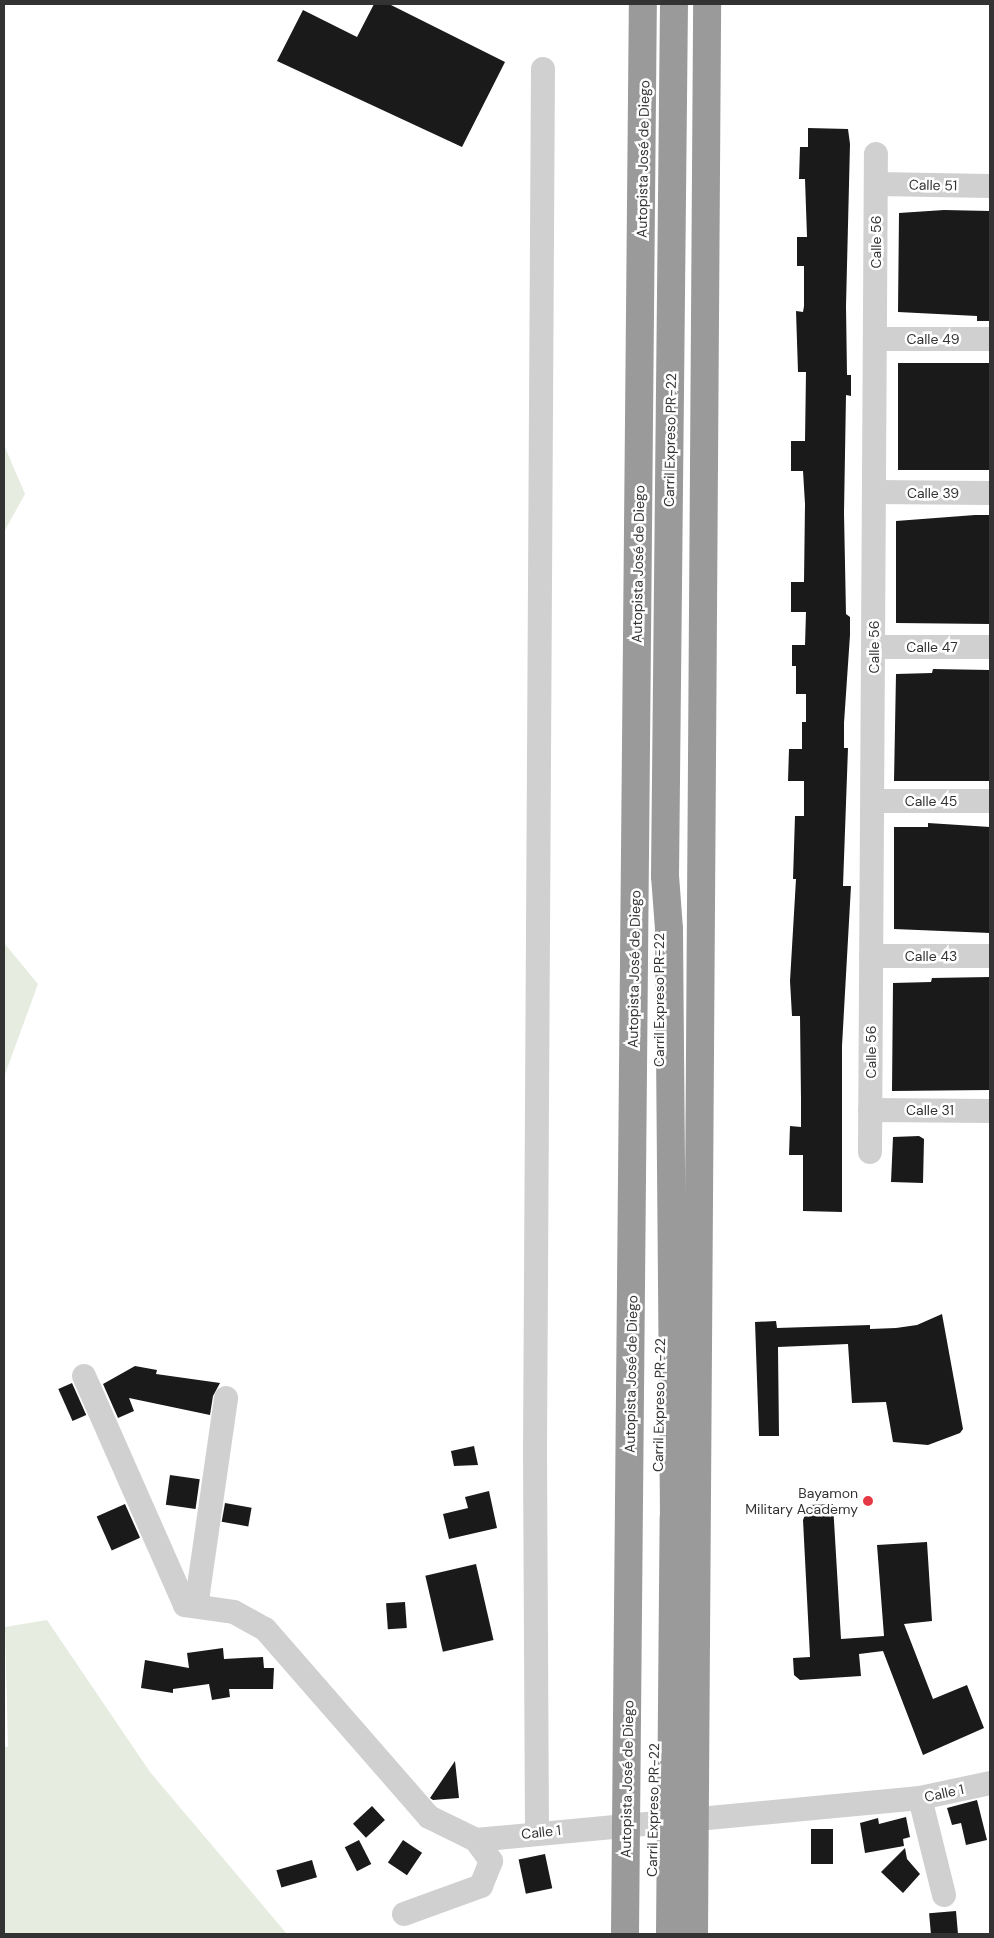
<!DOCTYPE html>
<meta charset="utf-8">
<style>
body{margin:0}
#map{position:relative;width:994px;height:1938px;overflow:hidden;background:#fff;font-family:"DM Sans",sans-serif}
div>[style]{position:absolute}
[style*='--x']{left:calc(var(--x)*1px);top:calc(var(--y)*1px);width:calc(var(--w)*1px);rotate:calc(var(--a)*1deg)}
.green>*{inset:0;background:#e6ecdf}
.building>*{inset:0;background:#1a1a1a;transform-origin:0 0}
.minor>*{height:24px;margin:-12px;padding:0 12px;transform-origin:12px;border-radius:12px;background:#d0d0d0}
.highway>*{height:28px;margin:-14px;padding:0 14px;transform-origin:14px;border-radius:14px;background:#9a9a9a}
.dots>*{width:14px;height:14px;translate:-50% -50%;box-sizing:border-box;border:2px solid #fff;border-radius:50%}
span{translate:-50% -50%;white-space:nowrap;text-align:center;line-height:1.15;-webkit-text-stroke:5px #fff;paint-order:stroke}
.street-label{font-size:14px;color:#333}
.poi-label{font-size:14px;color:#333}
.right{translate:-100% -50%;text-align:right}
.frame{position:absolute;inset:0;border:5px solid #333;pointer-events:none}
</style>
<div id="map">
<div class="green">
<div style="clip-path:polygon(4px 445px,25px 494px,4px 532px)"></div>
<div style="clip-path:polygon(4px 943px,38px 984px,4px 1077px)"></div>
<div style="clip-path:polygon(47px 1620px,150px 1772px,287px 1934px,4px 1934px,4px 1746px,8px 1747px,5px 1627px)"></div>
</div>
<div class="building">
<div style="clip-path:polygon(374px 4px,389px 4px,505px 62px,462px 147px,277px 61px,303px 10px,357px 37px)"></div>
<div style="clip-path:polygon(808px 128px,848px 129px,850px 144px,846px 306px,847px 375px,851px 375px,851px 396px,846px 395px,844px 513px,846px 614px,850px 617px,850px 635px,844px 723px,844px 748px,848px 748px,843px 886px,851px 886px,842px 1046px,842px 1212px,803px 1211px,803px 1155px,789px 1155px,790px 1126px,801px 1127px,801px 1099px,800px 1016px,792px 1016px,790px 981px,796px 879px,793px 879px,795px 816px,804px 816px,804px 781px,788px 781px,789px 749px,802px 749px,802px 722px,806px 722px,806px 694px,796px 694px,796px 666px,792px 666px,792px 645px,805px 645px,806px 612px,791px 612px,791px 582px,804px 582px,805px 504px,803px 471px,791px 471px,791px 441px,805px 441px,806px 372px,798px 372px,796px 311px,803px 312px,804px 306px,804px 266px,797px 266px,797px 237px,807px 237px,805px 179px,799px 179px,800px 147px,808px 147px)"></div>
<div style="clip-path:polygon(944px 210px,990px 211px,990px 321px,977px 321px,977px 316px,898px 312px,899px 213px)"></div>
<div style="left:990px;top:363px;width:107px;height:92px;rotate:90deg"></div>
<div style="clip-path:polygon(975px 515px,990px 515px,990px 624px,896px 623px,896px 521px)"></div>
<div style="clip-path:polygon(933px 669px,990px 670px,990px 781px,894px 781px,896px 674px,932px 673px)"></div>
<div style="clip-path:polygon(928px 823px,990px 827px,990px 933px,894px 929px,894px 827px,928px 827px)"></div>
<div style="clip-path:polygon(990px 977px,990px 1090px,892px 1091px,893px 983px,931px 982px,932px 978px)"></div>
<div style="clip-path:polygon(919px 1136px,924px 1139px,923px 1183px,891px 1182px,893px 1137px)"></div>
<div style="clip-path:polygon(942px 1314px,963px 1429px,960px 1433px,928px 1445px,893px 1442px,886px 1402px,852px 1403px,848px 1344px,778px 1347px,779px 1436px,759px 1436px,755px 1322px,776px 1321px,777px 1328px,870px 1325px,870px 1329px,896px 1328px,917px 1325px)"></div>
<div style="clip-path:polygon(135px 1366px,157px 1370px,156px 1374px,220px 1383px,213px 1396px,210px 1415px,129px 1398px,134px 1411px,118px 1418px,103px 1384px)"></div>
<div style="left:72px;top:1383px;width:35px;height:15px;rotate:66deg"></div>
<div style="clip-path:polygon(474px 1446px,478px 1465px,454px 1466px,451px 1451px)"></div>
<div style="left:170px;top:1475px;width:30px;height:30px;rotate:8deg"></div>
<div style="clip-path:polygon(489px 1491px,497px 1528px,449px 1539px,443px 1514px,468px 1508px,465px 1497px)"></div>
<div style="left:225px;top:1503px;width:27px;height:19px;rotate:10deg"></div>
<div style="left:125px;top:1504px;width:37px;height:31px;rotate:66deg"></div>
<div style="clip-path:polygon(833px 1504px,841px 1639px,884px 1636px,877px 1545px,927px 1542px,932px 1621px,904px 1624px,933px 1699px,967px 1685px,984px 1728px,923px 1755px,883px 1651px,859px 1654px,861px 1676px,800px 1680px,794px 1675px,793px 1658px,810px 1657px,803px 1520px,809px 1505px)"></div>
<div style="left:476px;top:1564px;width:78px;height:52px;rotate:77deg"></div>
<div style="left:405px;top:1602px;width:26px;height:19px;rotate:86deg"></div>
<div style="clip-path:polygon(223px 1648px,224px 1659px,263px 1657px,264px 1668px,274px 1668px,273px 1689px,229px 1689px,230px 1697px,212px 1700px,209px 1684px,173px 1689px,173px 1693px,141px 1688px,145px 1660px,189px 1668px,187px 1653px)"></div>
<div style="clip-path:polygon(455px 1761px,459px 1798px,433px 1800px,430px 1798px)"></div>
<div style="clip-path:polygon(977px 1800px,987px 1840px,966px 1845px,961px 1823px,952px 1825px,947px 1808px)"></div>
<div style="left:372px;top:1806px;width:19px;height:26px;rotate:47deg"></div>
<div style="clip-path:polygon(906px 1817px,910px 1837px,903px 1839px,904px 1846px,865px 1853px,860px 1823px,878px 1818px,879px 1824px)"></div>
<div style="left:811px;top:1829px;width:22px;height:35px"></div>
<div style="left:359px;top:1840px;width:27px;height:16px;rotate:63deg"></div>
<div style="left:403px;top:1840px;width:23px;height:27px;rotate:34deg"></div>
<div style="clip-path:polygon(905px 1848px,907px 1859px,920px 1874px,903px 1893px,881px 1872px)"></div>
<div style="left:545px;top:1854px;width:35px;height:27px;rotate:78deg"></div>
<div style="left:312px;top:1860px;width:18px;height:37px;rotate:74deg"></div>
<div style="left:956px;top:1911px;width:23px;height:27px;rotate:85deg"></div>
</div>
<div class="minor">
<div style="--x:877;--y:184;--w:113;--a:1"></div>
<div style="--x:876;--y:339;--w:114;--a:0"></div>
<div style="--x:875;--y:492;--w:115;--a:0.5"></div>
<div style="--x:874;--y:647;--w:116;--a:0"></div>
<div style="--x:873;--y:801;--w:117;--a:0"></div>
<div style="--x:871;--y:956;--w:119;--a:0"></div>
<div style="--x:870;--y:1110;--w:120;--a:0.5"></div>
<div style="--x:870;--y:1152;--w:998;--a:-89.66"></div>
<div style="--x:84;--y:1376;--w:250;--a:66.2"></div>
<div style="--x:185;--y:1605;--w:49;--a:8.1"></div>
<div style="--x:234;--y:1612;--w:35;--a:29"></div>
<div style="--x:265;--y:1629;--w:249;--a:48.9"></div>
<div style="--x:429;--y:1817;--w:52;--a:26.1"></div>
<div style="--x:476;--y:1840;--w:446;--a:-5.4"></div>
<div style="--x:920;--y:1798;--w:72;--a:-12.1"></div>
<div style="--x:185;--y:1605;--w:18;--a:-43"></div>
<div style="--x:198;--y:1593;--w:197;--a:-81.8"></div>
<div style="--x:920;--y:1798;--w:100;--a:76.1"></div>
<div style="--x:537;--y:1833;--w:381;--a:-90.3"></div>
<div style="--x:535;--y:1452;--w:1383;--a:-89.67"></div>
<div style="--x:404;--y:1914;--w:82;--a:-20"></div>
<div style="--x:481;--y:1886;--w:27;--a:-68"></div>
<div style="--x:491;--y:1861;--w:26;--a:-126"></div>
</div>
<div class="highway">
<div style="--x:625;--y:1934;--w:1930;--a:-89.47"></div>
<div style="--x:670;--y:1934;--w:417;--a:-89.5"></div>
<div style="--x:674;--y:1517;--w:588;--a:-90.49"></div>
<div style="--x:669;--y:929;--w:53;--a:-94.3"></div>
<div style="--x:665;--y:876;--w:872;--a:-89.41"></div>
<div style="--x:694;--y:1934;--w:1930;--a:-89.61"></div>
</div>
<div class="dots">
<div style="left:868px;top:1501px;background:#e63946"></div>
</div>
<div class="street-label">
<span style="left:643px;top:159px;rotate:-89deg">Autopista José de Diego</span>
<span style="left:933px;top:185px;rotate:1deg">Calle 51</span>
<span style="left:876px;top:242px;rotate:-90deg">Calle 56</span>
<span style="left:933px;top:339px">Calle 49</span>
<span style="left:670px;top:440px;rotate:-89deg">Carril Expreso PR-22</span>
<span style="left:933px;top:493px">Calle 39</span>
<span style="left:638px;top:564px;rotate:-89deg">Autopista José de Diego</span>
<span style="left:874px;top:647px;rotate:-90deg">Calle 56</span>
<span style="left:932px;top:647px">Calle 47</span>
<span style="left:931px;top:801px">Calle 45</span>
<span style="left:931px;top:956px">Calle 43</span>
<span style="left:634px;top:969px;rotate:-89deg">Autopista José de Diego</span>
<span style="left:659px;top:1000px;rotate:-90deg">Carril Expreso PR-22</span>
<span style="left:871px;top:1052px;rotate:-90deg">Calle 56</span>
<span style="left:930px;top:1110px">Calle 31</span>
<span style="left:631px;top:1374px;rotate:-89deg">Autopista José de Diego</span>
<span style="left:659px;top:1405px;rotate:-89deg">Carril Expreso PR-22</span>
<span style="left:627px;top:1779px;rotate:-89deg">Autopista José de Diego</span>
<span style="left:944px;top:1793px;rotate:-12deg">Calle 1</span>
<span style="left:653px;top:1810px;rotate:-89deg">Carril Expreso PR-22</span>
<span style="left:541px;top:1832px;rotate:-6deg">Calle 1</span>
</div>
<div class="poi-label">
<span class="right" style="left:858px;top:1501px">Bayamon<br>Military Academy</span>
</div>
<div class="frame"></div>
</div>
